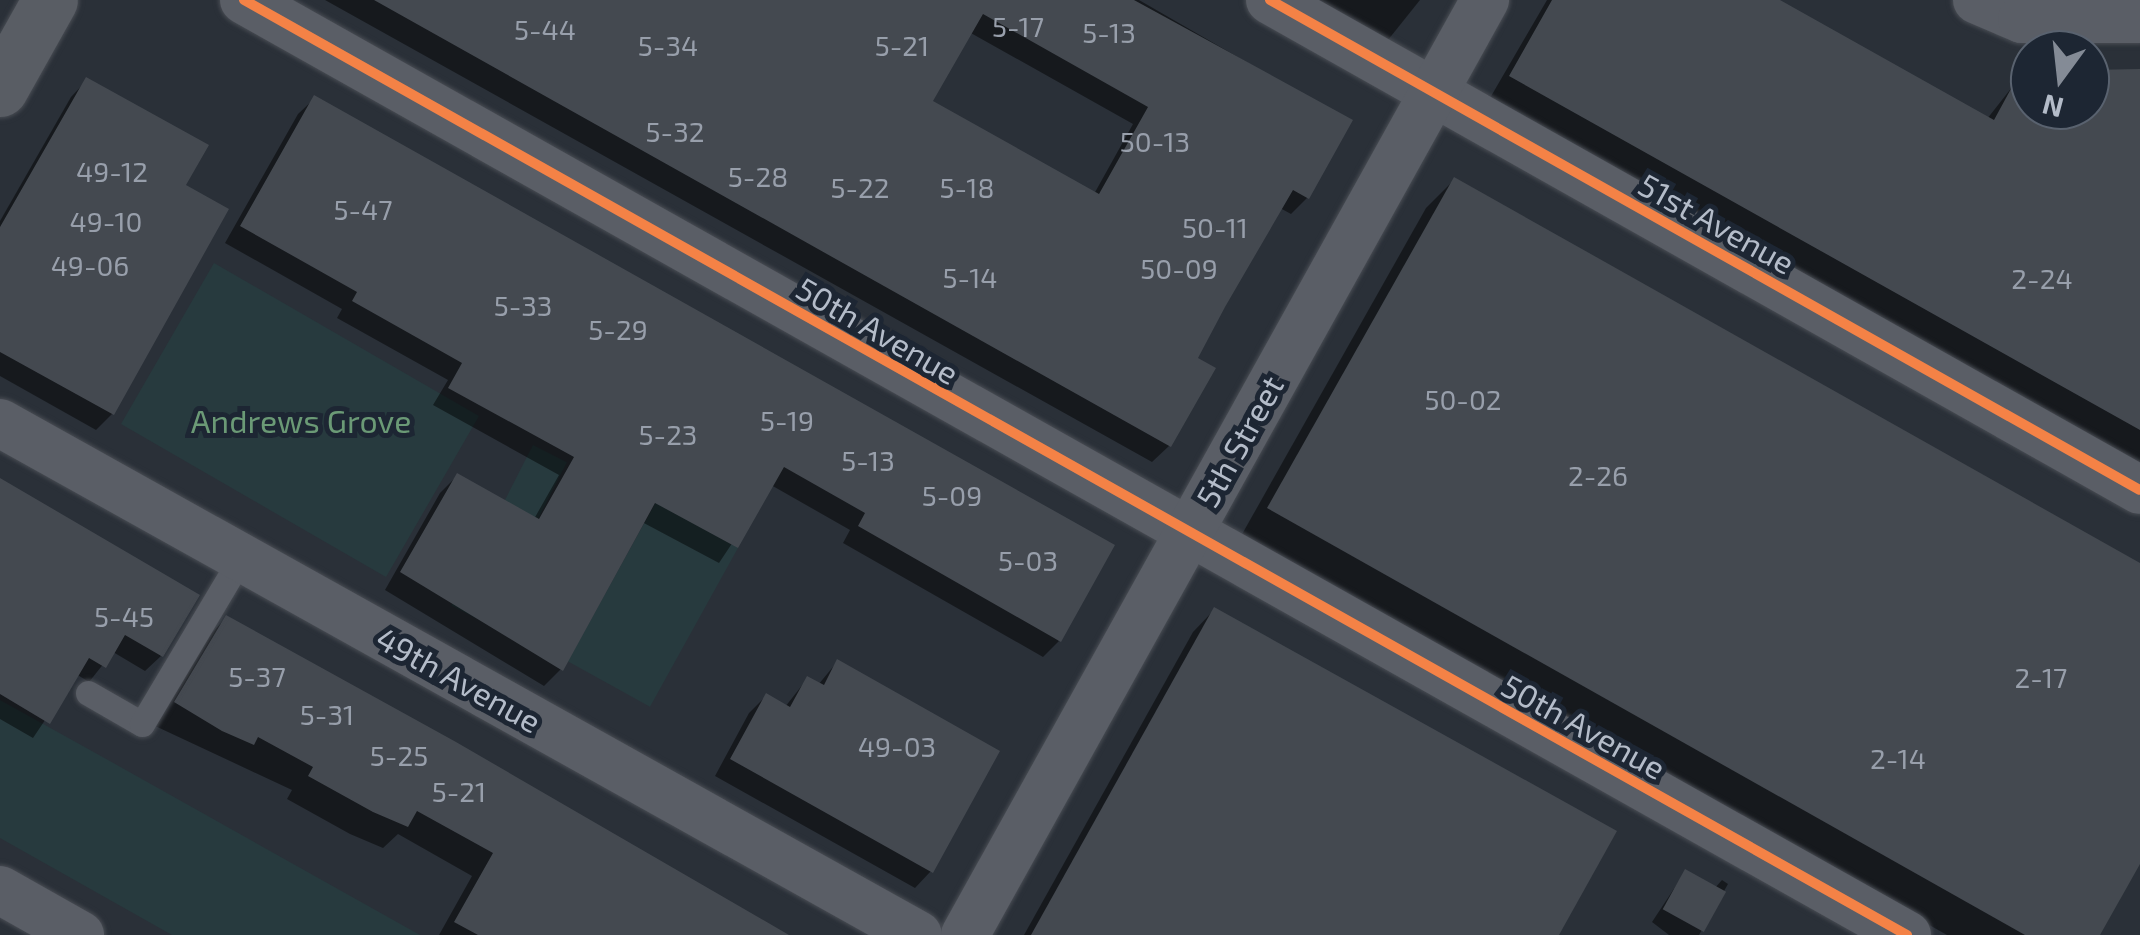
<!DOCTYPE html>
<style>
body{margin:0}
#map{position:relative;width:2140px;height:935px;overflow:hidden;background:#2a3038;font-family:"Exo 2",sans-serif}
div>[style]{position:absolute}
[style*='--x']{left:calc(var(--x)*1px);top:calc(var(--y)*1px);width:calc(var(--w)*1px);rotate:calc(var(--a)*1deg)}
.green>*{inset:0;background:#273a3e;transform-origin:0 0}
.shadow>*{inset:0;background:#0007}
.building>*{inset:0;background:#444950;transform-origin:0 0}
.roads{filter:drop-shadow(0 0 2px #484c53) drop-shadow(0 0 2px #484c53)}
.lane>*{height:25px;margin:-12.5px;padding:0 12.5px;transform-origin:12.5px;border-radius:12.5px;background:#5a5e66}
.street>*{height:48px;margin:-24px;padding:0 24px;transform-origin:24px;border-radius:24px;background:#5a5e66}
.secondary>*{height:55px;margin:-27.5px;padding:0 27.5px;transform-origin:27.5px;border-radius:27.5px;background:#595d64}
.cycleway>*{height:10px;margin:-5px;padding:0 5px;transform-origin:5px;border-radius:5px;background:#f48246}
span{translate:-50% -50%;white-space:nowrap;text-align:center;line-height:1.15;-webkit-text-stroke:10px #1d2633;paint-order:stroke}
.number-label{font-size:28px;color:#989fab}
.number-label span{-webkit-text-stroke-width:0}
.street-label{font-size:32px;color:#b4bcc9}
.park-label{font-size:32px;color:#6b9a76}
.north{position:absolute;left:2010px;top:30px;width:100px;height:100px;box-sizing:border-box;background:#1d2633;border:2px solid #59626f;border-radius:50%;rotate:195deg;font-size:28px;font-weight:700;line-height:40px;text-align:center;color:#b4bcc9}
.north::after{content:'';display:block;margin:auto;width:35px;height:45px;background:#848b96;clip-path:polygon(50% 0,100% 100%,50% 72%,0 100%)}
</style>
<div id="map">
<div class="green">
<div style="left:214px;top:263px;width:306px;height:186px;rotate:30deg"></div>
<div style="left:533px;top:445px;width:38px;height:180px;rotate:27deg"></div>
<div style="left:656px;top:502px;width:94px;height:182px;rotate:29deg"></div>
<div style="clip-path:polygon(0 700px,108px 760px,420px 935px,172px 935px,0 838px)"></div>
</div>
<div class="shadow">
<div style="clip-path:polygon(evenodd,325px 0,1139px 0,1349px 121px,1307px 198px,1291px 214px,1280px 208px,1195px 359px,1169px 446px,1152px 462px,325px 0,969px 32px,1133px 124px,1094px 194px,930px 102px,969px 32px)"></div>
<div style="clip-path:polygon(1317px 0,1420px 0,1388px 40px)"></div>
<div style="clip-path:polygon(1547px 0,1775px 0,1987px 119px,2020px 77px,2030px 76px,2030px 110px,2090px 110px,2090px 72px,2140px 72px,2140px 463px,1490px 98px)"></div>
<div style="clip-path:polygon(87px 80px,183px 186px,112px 414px,96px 430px,0 376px,0 221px,71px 97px)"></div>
<div style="clip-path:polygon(315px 98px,1059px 641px,1043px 657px,843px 543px,850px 530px,771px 485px,719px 563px,642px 522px,561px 669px,544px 686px,385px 590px,440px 493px,457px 476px,534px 519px,559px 475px,433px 405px,448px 380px,337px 318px,342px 309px,225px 243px,298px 114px)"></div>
<div style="clip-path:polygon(1454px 180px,2140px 566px,2140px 859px,2097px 935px,1947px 935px,1241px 536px,1426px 208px)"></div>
<div style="clip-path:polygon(0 481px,161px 656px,145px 671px,113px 652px,89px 682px,76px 674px,33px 738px,0 719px)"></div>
<div style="clip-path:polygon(1214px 610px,1557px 935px,1024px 935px,1193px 632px)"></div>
<div style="clip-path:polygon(226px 618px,784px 935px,439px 935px,472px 876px,398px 834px,383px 848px,350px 834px,287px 799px,292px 790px,153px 725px,204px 641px)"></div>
<div style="clip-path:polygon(837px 662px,931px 871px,915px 888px,715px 776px,749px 713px,766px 696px,785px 707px,807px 679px,818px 685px)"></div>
<div style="clip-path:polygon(1685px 872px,1714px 889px,1722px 880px,1728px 884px,1699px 935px,1669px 935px,1652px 922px)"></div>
</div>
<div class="building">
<div style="clip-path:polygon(evenodd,374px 0,1134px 0,1353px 120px,1309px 199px,1293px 190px,1225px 307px,1198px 358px,1216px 368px,1171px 447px,374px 0,983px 14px,1148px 107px,1099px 194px,933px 101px,983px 14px)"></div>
<div style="clip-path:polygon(1552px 0,1780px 0,1994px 120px,2019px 74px,2030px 74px,2030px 110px,2090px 110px,2090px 70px,2140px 69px,2140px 430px,1509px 76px)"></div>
<div style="clip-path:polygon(86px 77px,209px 145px,186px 185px,229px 209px,114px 415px,0 352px,0 227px)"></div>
<div style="clip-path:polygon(314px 95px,1115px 545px,1061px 642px,858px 526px,865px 513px,784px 467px,738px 548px,655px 503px,563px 671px,400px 572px,457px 473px,539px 519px,574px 457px,448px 388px,462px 363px,352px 301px,357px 292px,240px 226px)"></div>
<div style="clip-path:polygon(1454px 177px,2140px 563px,2140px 864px,2100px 935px,2025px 935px,1267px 508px)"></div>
<div style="clip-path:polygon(0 478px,200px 595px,163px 657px,125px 635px,106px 668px,89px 658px,50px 724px,0 694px)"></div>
<div style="clip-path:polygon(1214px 607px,1617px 831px,1559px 935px,1031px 935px)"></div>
<div style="clip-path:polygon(226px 615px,456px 742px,789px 935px,478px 935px,454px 922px,493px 853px,417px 811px,408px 827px,373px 812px,308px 776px,313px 767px,258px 737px,254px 745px,222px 731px,174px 702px)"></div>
<div style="clip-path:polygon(837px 659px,1000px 751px,933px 873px,730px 759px,766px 693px,790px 707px,807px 676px,824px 685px)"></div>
<div style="left:1685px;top:869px;width:47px;height:46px;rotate:29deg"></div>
</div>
<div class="roads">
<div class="lane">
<div style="--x:88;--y:693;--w:62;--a:29.9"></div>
<div style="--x:142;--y:724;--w:193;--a:-59.2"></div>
</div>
<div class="street">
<div style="--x:244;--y:0;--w:1908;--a:29.35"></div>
<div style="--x:1270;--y:0;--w:998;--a:29.39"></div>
<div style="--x:1977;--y:0;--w:49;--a:22.9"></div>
<div style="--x:2022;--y:19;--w:118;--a:0"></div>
<div style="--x:0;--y:423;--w:1051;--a:29.15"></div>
<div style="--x:0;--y:890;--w:92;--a:29.4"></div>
<div style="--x:965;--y:935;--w:1070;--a:-60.92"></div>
</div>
<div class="secondary">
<div style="--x:0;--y:89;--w:102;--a:-60.7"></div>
</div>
</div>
<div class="cycleway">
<div style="--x:244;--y:0;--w:1908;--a:29.35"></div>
<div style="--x:1270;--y:0;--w:998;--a:29.39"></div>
</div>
<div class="number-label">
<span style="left:1018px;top:26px">5-17</span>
<span style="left:545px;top:29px">5-44</span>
<span style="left:1109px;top:32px">5-13</span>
<span style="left:668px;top:45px">5-34</span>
<span style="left:902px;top:45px">5-21</span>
<span style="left:675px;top:131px">5-32</span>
<span style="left:1155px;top:141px">50-13</span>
<span style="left:112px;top:171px">49-12</span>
<span style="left:758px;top:176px">5-28</span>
<span style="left:860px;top:187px">5-22</span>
<span style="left:967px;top:187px">5-18</span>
<span style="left:363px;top:209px">5-47</span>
<span style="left:106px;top:221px">49-10</span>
<span style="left:1215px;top:227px">50-11</span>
<span style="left:90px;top:265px">49-06</span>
<span style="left:1179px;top:268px">50-09</span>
<span style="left:970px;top:277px">5-14</span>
<span style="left:2042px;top:278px">2-24</span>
<span style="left:523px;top:305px">5-33</span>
<span style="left:618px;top:329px">5-29</span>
<span style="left:1463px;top:399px">50-02</span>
<span style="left:787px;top:420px">5-19</span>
<span style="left:668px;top:434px">5-23</span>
<span style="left:868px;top:460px">5-13</span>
<span style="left:1598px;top:475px">2-26</span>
<span style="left:952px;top:495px">5-09</span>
<span style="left:1028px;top:560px">5-03</span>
<span style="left:124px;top:616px">5-45</span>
<span style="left:257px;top:676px">5-37</span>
<span style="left:2041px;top:677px">2-17</span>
<span style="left:327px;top:714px">5-31</span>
<span style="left:897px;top:746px">49-03</span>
<span style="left:399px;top:755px">5-25</span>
<span style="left:1898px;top:758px">2-14</span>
<span style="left:459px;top:791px">5-21</span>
</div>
<div class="street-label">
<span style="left:1717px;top:223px;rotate:29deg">51st Avenue</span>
<span style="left:878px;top:330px;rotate:30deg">50th Avenue</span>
<span style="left:1239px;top:441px;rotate:-61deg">5th Street</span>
<span style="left:459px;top:679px;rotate:29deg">49th Avenue</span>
<span style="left:1584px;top:726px;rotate:29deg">50th Avenue</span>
</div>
<div class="park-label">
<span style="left:301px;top:420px">Andrews Grove</span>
</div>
<div class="north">N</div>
</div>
